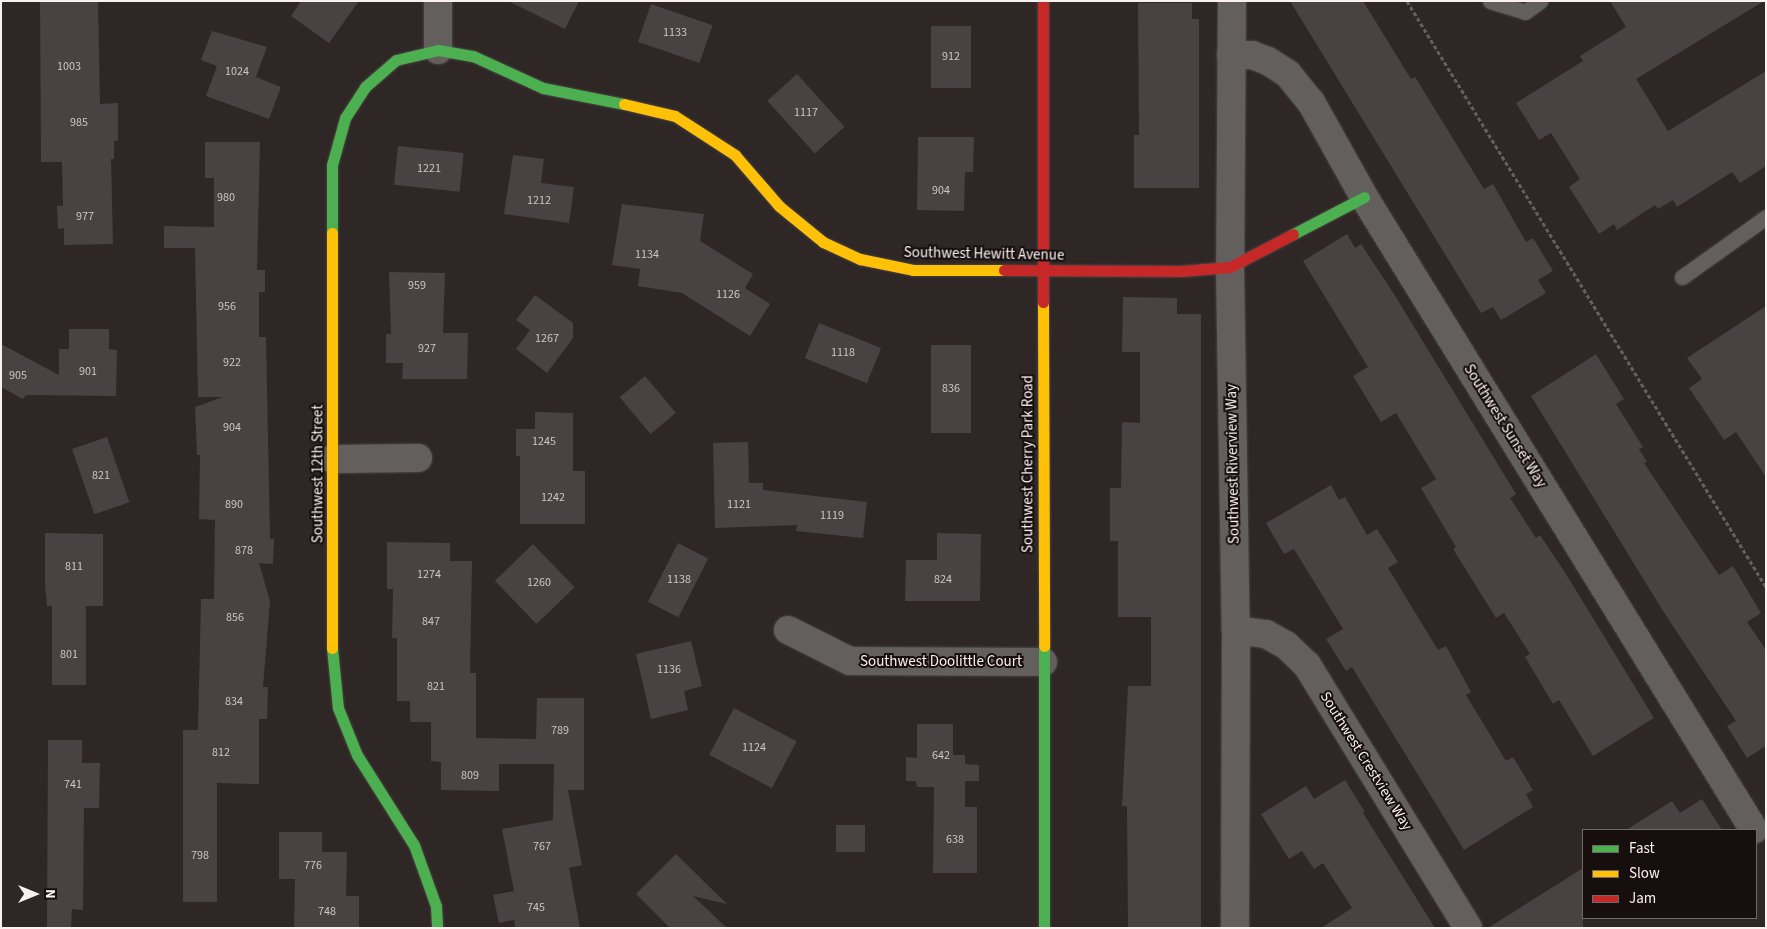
<!DOCTYPE html>
<style>
body{margin:0}
#map{position:relative;width:1767px;height:929px;overflow:hidden;background:#2e2726;font-family:"Source Sans 3",sans-serif}
div>[style]{position:absolute}
[style*='--x']{left:calc(var(--x)*1px);top:calc(var(--y)*1px);width:calc(var(--w)*1px);rotate:calc(var(--a)*1deg)}
.building>*{inset:0;background:#484242;transform-origin:0 0}
.path>*{height:3px;margin-top:-1.5px;transform-origin:0;background:repeating-linear-gradient(90deg,#64605f 0 4px,transparent 0 6.5px)}
.roads{filter:drop-shadow(0 0 1px #4a4443) drop-shadow(0 0 1px #4a4443)}
.lane>*{height:15px;margin:-7.5px;padding:0 7.5px;transform-origin:7.5px;border-radius:7.5px;background:#635f5d}
.street>*{height:28px;margin:-14px;padding:0 14px;transform-origin:14px;border-radius:14px;background:#635f5d}
.fast>*{height:11px;margin:-5.5px;padding:0 5.5px;transform-origin:5.5px;border-radius:5.5px;background:#4caf50}
.slow>*{height:11px;margin:-5.5px;padding:0 5.5px;transform-origin:5.5px;border-radius:5.5px;background:#ffc107}
.jam>*{height:11px;margin:-5.5px;padding:0 5.5px;transform-origin:5.5px;border-radius:5.5px;background:#c62828}
span{translate:-50% -50%;white-space:nowrap;text-align:center;line-height:1.15;-webkit-text-stroke:4px #160f0e;paint-order:stroke}
.number-label{font-size:12px;color:#cec4c4}
.number-label span{-webkit-text-stroke-width:0}
.street-label{font-size:15px;color:#faf0ef}
.frame{position:absolute;inset:0;border:2px solid #faf0ef;pointer-events:none}
.legend{position:absolute;left:1582px;top:829px;width:175px;height:90px;box-sizing:border-box;background:#160f0e;border:1px solid #716968;margin:0;padding:6px 9px;list-style:none;font-size:15px;color:#faf0ef}
.legend li{display:flex;align-items:center;gap:10px;height:25px}
.legend b{width:25px;border:1px solid #716968}
.north{position:absolute;left:10px;top:869px;width:50px;height:50px;-webkit-text-stroke:4px #160f0e;paint-order:stroke;rotate:90deg;font-size:14px;font-weight:700;line-height:20px;text-align:center;color:#faf0ef}
.north::after{content:'';display:block;margin:auto;width:18px;height:22px;background:#faf0ef;clip-path:polygon(50% 0,100% 100%,50% 72%,0 100%)}
</style>
<div id="map">
<div class="building">
<div style="clip-path:polygon(40px 1px,98px 1px,100px 104px,118px 103px,118px 141px,114px 141px,114px 159px,111px 159px,113px 244px,64px 245px,64px 228px,58px 229px,57px 206px,63px 206px,62px 162px,41px 162px)"></div>
<div style="clip-path:polygon(301px 1px,359px 1px,329px 43px,291px 16px)"></div>
<div style="clip-path:polygon(508px 1px,579px 1px,565px 29px)"></div>
<div style="clip-path:polygon(1290px 1px,1363px 1px,1411px 79px,1415px 77px,1484px 189px,1493px 184px,1526px 242px,1533px 238px,1553px 271px,1538px 280px,1546px 293px,1501px 320px,1493px 307px,1481px 313px)"></div>
<div style="clip-path:polygon(1610px 1px,1764px 1px,1636px 79px,1668px 131px,1766px 71px,1766px 166px,1740px 183px,1732px 172px,1677px 207px,1673px 200px,1658px 209px,1655px 205px,1617px 230px,1614px 224px,1599px 234px,1569px 187px,1580px 179px,1551px 133px,1539px 140px,1516px 103px,1583px 61px,1580px 56px,1626px 27px)"></div>
<div style="clip-path:polygon(1138px 3px,1192px 3px,1192px 19px,1199px 19px,1199px 188px,1134px 188px,1134px 135px,1139px 135px)"></div>
<div style="left:651px;top:4px;width:65px;height:40px;rotate:19deg"></div>
<div style="left:931px;top:26px;width:40px;height:62px"></div>
<div style="clip-path:polygon(212px 31px,267px 47px,256px 77px,281px 87px,269px 119px,206px 96px,217px 66px,201px 60px)"></div>
<div style="left:797px;top:74px;width:71px;height:40px;rotate:48deg"></div>
<div style="clip-path:polygon(918px 137px,974px 137px,973px 172px,965px 172px,964px 211px,917px 210px)"></div>
<div style="clip-path:polygon(205px 142px,260px 142px,257px 270px,265px 270px,265px 292px,259px 292px,259px 337px,266px 337px,270px 539px,274px 539px,273px 564px,259px 563px,270px 601px,263px 687px,268px 687px,267px 719px,259px 719px,259px 784px,217px 783px,217px 902px,183px 902px,183px 730px,198px 730px,201px 599px,214px 599px,215px 520px,199px 519px,200px 455px,197px 455px,195px 407px,223px 397px,198px 397px,195px 248px,164px 248px,164px 226px,214px 227px,214px 178px,205px 178px)"></div>
<div style="left:398px;top:146px;width:66px;height:39px;rotate:6deg"></div>
<div style="clip-path:polygon(513px 155px,544px 159px,541px 183px,574px 187px,569px 223px,504px 214px)"></div>
<div style="clip-path:polygon(622px 204px,704px 214px,700px 241px,753px 274px,745px 288px,770px 304px,750px 336px,682px 293px,638px 286px,640px 269px,612px 265px)"></div>
<div style="clip-path:polygon(1347px 234px,1355px 248px,1361px 244px,1394px 294px,1516px 494px,1510px 498px,1536px 538px,1540px 535px,1566px 574px,1654px 718px,1593px 756px,1559px 700px,1553px 704px,1525px 657px,1530px 654px,1504px 613px,1496px 618px,1453px 549px,1456px 547px,1421px 488px,1436px 479px,1396px 413px,1381px 422px,1353px 376px,1368px 367px,1303px 261px)"></div>
<div style="clip-path:polygon(389px 272px,445px 273px,443px 333px,468px 333px,467px 379px,402px 379px,403px 363px,386px 363px,386px 334px,391px 334px)"></div>
<div style="clip-path:polygon(535px 295px,573px 323px,573px 338px,547px 373px,516px 349px,530px 330px,516px 320px)"></div>
<div style="clip-path:polygon(1123px 297px,1177px 298px,1177px 314px,1201px 314px,1201px 928px,1128px 928px,1127px 806px,1122px 806px,1128px 686px,1151px 686px,1151px 617px,1118px 617px,1118px 541px,1110px 541px,1110px 488px,1121px 488px,1122px 422px,1140px 423px,1140px 352px,1122px 352px)"></div>
<div style="clip-path:polygon(1766px 306px,1766px 477px,1736px 432px,1724px 440px,1689px 388px,1702px 379px,1687px 358px)"></div>
<div style="left:819px;top:323px;width:67px;height:38px;rotate:22deg"></div>
<div style="clip-path:polygon(69px 329px,109px 329px,109px 349px,117px 350px,116px 396px,26px 395px,23px 399px,1px 387px,1px 344px,59px 375px,59px 349px,69px 349px)"></div>
<div style="left:931px;top:345px;width:40px;height:88px"></div>
<div style="clip-path:polygon(1596px 354px,1624px 399px,1616px 404px,1643px 447px,1639px 449px,1647px 462px,1644px 463px,1719px 575px,1733px 566px,1761px 613px,1747px 622px,1766px 650px,1766px 746px,1747px 758px,1727px 726px,1736px 721px,1663px 611px,1531px 396px)"></div>
<div style="left:645px;top:376px;width:48px;height:33px;rotate:50deg"></div>
<div style="clip-path:polygon(535px 412px,573px 413px,573px 471px,585px 471px,585px 524px,520px 524px,520px 456px,516px 456px,516px 429px,535px 429px)"></div>
<div style="left:107px;top:437px;width:69px;height:37px;rotate:71deg"></div>
<div style="clip-path:polygon(748px 442px,749px 483px,763px 483px,763px 490px,867px 502px,863px 538px,796px 531px,797px 525px,715px 528px,713px 443px)"></div>
<div style="clip-path:polygon(1331px 485px,1339px 500px,1345px 497px,1367px 535px,1377px 529px,1398px 562px,1388px 568px,1438px 650px,1446px 646px,1471px 692px,1466px 695px,1506px 761px,1513px 757px,1533px 790px,1526px 794px,1533px 807px,1464px 850px,1352px 667px,1346px 671px,1326px 639px,1343px 629px,1294px 549px,1284px 554px,1266px 523px)"></div>
<div style="clip-path:polygon(45px 533px,103px 534px,103px 606px,86px 606px,86px 685px,52px 685px,52px 606px,47px 606px,45px 585px)"></div>
<div style="clip-path:polygon(937px 533px,981px 534px,980px 601px,905px 601px,906px 560px,937px 560px)"></div>
<div style="clip-path:polygon(387px 542px,450px 543px,450px 561px,472px 561px,470px 673px,476px 673px,476px 738px,536px 739px,537px 698px,584px 698px,584px 790px,568px 790px,582px 865px,569px 868px,580px 928px,515px 928px,514px 920px,499px 923px,493px 895px,514px 891px,502px 829px,553px 820px,554px 764px,499px 764px,499px 791px,441px 790px,441px 762px,431px 761px,431px 722px,410px 722px,410px 701px,397px 701px,397px 638px,392px 638px,393px 589px,387px 589px)"></div>
<div style="left:678px;top:543px;width:34px;height:66px;rotate:27deg"></div>
<div style="left:533px;top:544px;width:60px;height:53px;rotate:46deg"></div>
<div style="clip-path:polygon(691px 641px,702px 686px,684px 691px,688px 710px,651px 719px,636px 654px)"></div>
<div style="left:734px;top:708px;width:71px;height:53px;rotate:28deg"></div>
<div style="clip-path:polygon(917px 724px,953px 724px,953px 755px,965px 755px,965px 764px,979px 765px,979px 781px,965px 781px,965px 807px,977px 807px,977px 873px,933px 873px,934px 787px,917px 787px,916px 781px,906px 781px,906px 757px,917px 758px)"></div>
<div style="clip-path:polygon(48px 740px,82px 740px,82px 763px,100px 763px,99px 808px,84px 808px,83px 910px,72px 909px,71px 928px,47px 928px)"></div>
<div style="clip-path:polygon(1345px 780px,1365px 812px,1363px 813px,1435px 928px,1321px 928px,1352px 908px,1323px 863px,1314px 869px,1302px 851px,1289px 859px,1261px 814px,1306px 786px,1314px 799px)"></div>
<div style="clip-path:polygon(1702px 799px,1722px 830px,1626px 830px,1672px 801px,1680px 813px)"></div>
<div style="left:836px;top:825px;width:29px;height:27px"></div>
<div style="clip-path:polygon(279px 832px,322px 832px,322px 852px,347px 852px,346px 896px,359px 896px,359px 928px,294px 928px,295px 879px,279px 879px)"></div>
<div style="clip-path:polygon(676px 854px,727px 904px,693px 896px,727px 928px,670px 928px,636px 894px)"></div>
<div style="clip-path:polygon(1583px 868px,1583px 928px,1488px 928px)"></div>
</div>
<div class="path">
<div style="--x:1407;--y:1;--w:687;--a:58.51"></div>
</div>
<div class="roads">
<div class="lane">
<div style="--x:1490;--y:1;--w:37;--a:17"></div>
<div style="--x:1525;--y:12;--w:19;--a:-36"></div>
<div style="--x:1682;--y:277;--w:103;--a:-35.5"></div>
</div>
<div class="street">
<div style="--x:438;--y:1;--w:49;--a:90"></div>
<div style="--x:1232;--y:1;--w:266;--a:90.4"></div>
<div style="--x:1230;--y:267;--w:363;--a:89.1"></div>
<div style="--x:1236;--y:630;--w:298;--a:90.2"></div>
<div style="--x:1231;--y:55;--w:21;--a:0"></div>
<div style="--x:1252;--y:55;--w:17;--a:21"></div>
<div style="--x:1268;--y:61;--w:24;--a:33"></div>
<div style="--x:1288;--y:74;--w:36;--a:51"></div>
<div style="--x:1311;--y:102;--w:109;--a:60.8"></div>
<div style="--x:1364;--y:197;--w:743;--a:58.36"></div>
<div style="--x:333;--y:459;--w:85;--a:-0.7"></div>
<div style="--x:788;--y:630;--w:69;--a:26.6"></div>
<div style="--x:850;--y:661;--w:193;--a:0.3"></div>
<div style="--x:1236;--y:630;--w:30;--a:8"></div>
<div style="--x:1266;--y:634;--w:23;--a:29"></div>
<div style="--x:1286;--y:645;--w:29;--a:44"></div>
<div style="--x:1307;--y:665;--w:308;--a:58.5"></div>
</div>
<div class="fast">
<div style="--x:332;--y:233;--w:68;--a:-90"></div>
<div style="--x:332;--y:165;--w:49;--a:-74.5"></div>
<div style="--x:345;--y:118;--w:37;--a:-57"></div>
<div style="--x:365;--y:87;--w:41;--a:-41.1"></div>
<div style="--x:396;--y:60;--w:43;--a:-13.4"></div>
<div style="--x:438;--y:50;--w:36;--a:10"></div>
<div style="--x:473;--y:56;--w:77;--a:24.6"></div>
<div style="--x:543;--y:88;--w:83;--a:11.2"></div>
<div style="--x:1293;--y:234;--w:80;--a:-27.5"></div>
<div style="--x:1044;--y:646;--w:282;--a:90"></div>
<div style="--x:332;--y:648;--w:60;--a:84.3"></div>
<div style="--x:338;--y:708;--w:51;--a:68"></div>
<div style="--x:357;--y:755;--w:107;--a:57.7"></div>
<div style="--x:414;--y:845;--w:65;--a:70.2"></div>
<div style="--x:436;--y:906;--w:22;--a:87"></div>
</div>
<div class="slow">
<div style="--x:624;--y:104;--w:52;--a:13.2"></div>
<div style="--x:675;--y:116;--w:72;--a:33"></div>
<div style="--x:735;--y:155;--w:67;--a:49.2"></div>
<div style="--x:779;--y:206;--w:57;--a:39.3"></div>
<div style="--x:823;--y:242;--w:41;--a:24.7"></div>
<div style="--x:860;--y:259;--w:54;--a:11.7"></div>
<div style="--x:913;--y:270;--w:91;--a:0"></div>
<div style="--x:332;--y:233;--w:415;--a:90"></div>
<div style="--x:1043;--y:302;--w:344;--a:89.8"></div>
</div>
<div class="jam">
<div style="--x:1043;--y:1;--w:301;--a:90"></div>
<div style="--x:1004;--y:270;--w:177;--a:0.3"></div>
<div style="--x:1181;--y:271;--w:49;--a:-4.7"></div>
<div style="--x:1230;--y:267;--w:71;--a:-27.6"></div>
</div>
</div>
<div class="number-label">
<span style="left:675px;top:33px">1133</span>
<span style="left:951px;top:57px">912</span>
<span style="left:69px;top:67px">1003</span>
<span style="left:237px;top:72px">1024</span>
<span style="left:806px;top:113px">1117</span>
<span style="left:79px;top:123px">985</span>
<span style="left:429px;top:169px">1221</span>
<span style="left:941px;top:191px">904</span>
<span style="left:226px;top:198px">980</span>
<span style="left:539px;top:201px">1212</span>
<span style="left:85px;top:217px">977</span>
<span style="left:647px;top:255px">1134</span>
<span style="left:417px;top:286px">959</span>
<span style="left:728px;top:295px">1126</span>
<span style="left:227px;top:307px">956</span>
<span style="left:547px;top:339px">1267</span>
<span style="left:427px;top:349px">927</span>
<span style="left:843px;top:353px">1118</span>
<span style="left:232px;top:363px">922</span>
<span style="left:88px;top:372px">901</span>
<span style="left:18px;top:376px">905</span>
<span style="left:951px;top:389px">836</span>
<span style="left:232px;top:428px">904</span>
<span style="left:544px;top:442px">1245</span>
<span style="left:101px;top:476px">821</span>
<span style="left:553px;top:498px">1242</span>
<span style="left:234px;top:505px">890</span>
<span style="left:739px;top:505px">1121</span>
<span style="left:832px;top:516px">1119</span>
<span style="left:244px;top:551px">878</span>
<span style="left:74px;top:567px">811</span>
<span style="left:429px;top:575px">1274</span>
<span style="left:679px;top:580px">1138</span>
<span style="left:943px;top:580px">824</span>
<span style="left:539px;top:583px">1260</span>
<span style="left:235px;top:618px">856</span>
<span style="left:431px;top:622px">847</span>
<span style="left:69px;top:655px">801</span>
<span style="left:669px;top:670px">1136</span>
<span style="left:436px;top:687px">821</span>
<span style="left:234px;top:702px">834</span>
<span style="left:560px;top:731px">789</span>
<span style="left:754px;top:748px">1124</span>
<span style="left:221px;top:753px">812</span>
<span style="left:941px;top:756px">642</span>
<span style="left:470px;top:776px">809</span>
<span style="left:73px;top:785px">741</span>
<span style="left:955px;top:840px">638</span>
<span style="left:542px;top:847px">767</span>
<span style="left:200px;top:856px">798</span>
<span style="left:313px;top:866px">776</span>
<span style="left:536px;top:908px">745</span>
<span style="left:327px;top:912px">748</span>
</div>
<div class="street-label">
<span style="left:984px;top:254px;rotate:1deg">Southwest Hewitt Avenue</span>
<span style="left:1505px;top:426px;rotate:58deg">Southwest Sunset Way</span>
<span style="left:1028px;top:464px;rotate:-90deg">Southwest Cherry Park Road</span>
<span style="left:1233px;top:464px;rotate:-91deg">Southwest Riverview Way</span>
<span style="left:318px;top:474px;rotate:-90deg">Southwest 12th Street</span>
<span style="left:941px;top:662px">Southwest Doolittle Court</span>
<span style="left:1366px;top:761px;rotate:58deg">Southwest Crestview Way</span>
</div>
<div class="frame"></div>
<ul class="legend">
<li><b style="height:6px;background:#4caf50"></b>Fast</li>
<li><b style="height:6px;background:#ffc107"></b>Slow</li>
<li><b style="height:6px;background:#c62828"></b>Jam</li>
</ul>
<div class="north">N</div>
</div>
